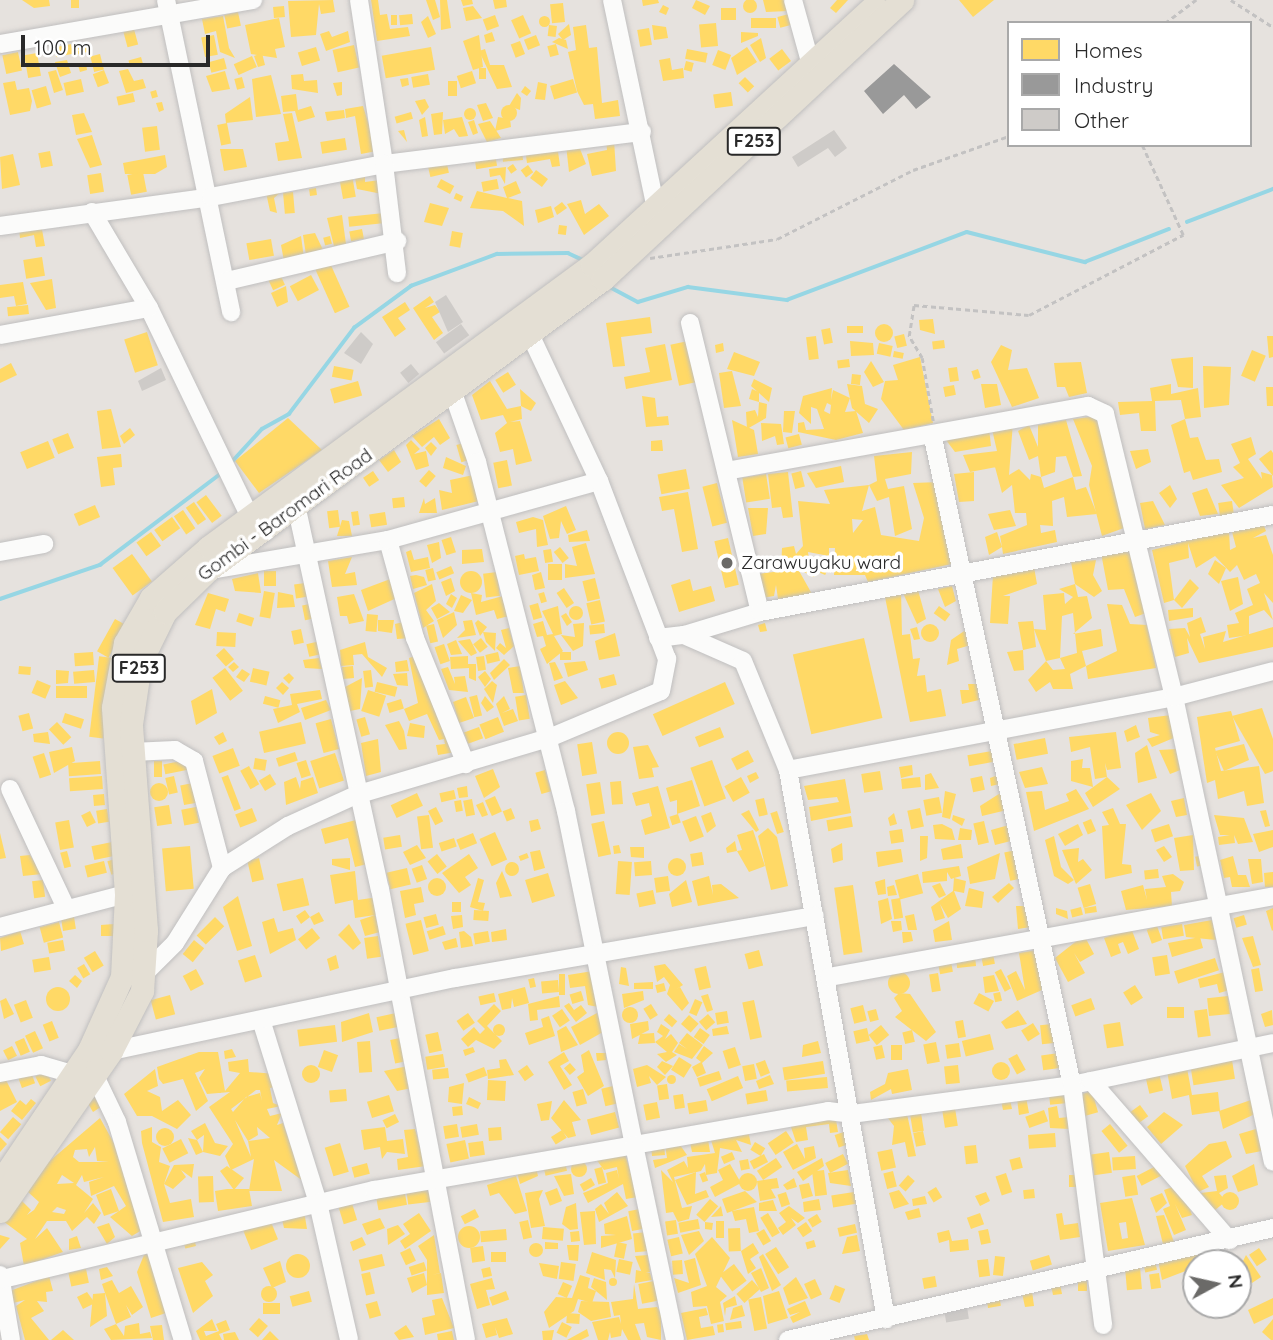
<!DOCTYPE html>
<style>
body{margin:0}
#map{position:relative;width:1273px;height:1340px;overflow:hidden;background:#e6e2de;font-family:Quicksand,sans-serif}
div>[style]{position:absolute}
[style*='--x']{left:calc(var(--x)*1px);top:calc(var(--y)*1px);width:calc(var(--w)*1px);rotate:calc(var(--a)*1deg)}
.homes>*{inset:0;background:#ffd966;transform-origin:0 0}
.round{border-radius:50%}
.industry>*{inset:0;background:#999}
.stream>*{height:3.5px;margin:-1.75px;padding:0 1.75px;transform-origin:1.75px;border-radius:1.75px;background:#96d6e4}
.building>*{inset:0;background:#cecbc8;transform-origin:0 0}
.path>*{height:2.5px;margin-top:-1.25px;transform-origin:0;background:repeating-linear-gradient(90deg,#c3c2c2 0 5px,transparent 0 8.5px)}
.roads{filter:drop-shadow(0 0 2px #c0bfbf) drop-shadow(0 0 2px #c0bfbf)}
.minor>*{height:18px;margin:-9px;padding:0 9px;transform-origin:9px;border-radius:9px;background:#fbfbfa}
.major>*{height:23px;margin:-11.5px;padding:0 11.5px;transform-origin:11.5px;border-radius:11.5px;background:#e4dfd4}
.dots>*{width:19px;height:19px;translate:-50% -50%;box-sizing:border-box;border:4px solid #fff;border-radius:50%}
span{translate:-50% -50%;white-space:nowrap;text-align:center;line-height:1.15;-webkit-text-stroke:7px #fff;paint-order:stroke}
.shield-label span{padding:2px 5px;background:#fff;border:2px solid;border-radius:5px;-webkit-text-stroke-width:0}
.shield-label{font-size:18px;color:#292929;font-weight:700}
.street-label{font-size:19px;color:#292929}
.poi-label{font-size:19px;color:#292929}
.left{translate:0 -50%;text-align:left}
.legend{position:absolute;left:1007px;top:21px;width:245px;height:126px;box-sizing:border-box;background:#fff;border:2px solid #a9a9a9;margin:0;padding:9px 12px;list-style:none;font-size:21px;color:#292929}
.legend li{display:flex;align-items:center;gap:14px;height:35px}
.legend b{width:35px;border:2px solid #a9a9a9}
.north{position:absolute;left:1182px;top:1249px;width:70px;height:70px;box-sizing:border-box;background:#fff;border:2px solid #a9a9a9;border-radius:50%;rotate:82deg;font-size:19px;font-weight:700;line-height:28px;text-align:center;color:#292929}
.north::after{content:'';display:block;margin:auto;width:24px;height:32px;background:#6b6a68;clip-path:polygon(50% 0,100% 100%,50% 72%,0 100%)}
.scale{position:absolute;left:21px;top:35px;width:189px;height:32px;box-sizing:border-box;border:4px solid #292929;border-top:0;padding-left:9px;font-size:21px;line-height:24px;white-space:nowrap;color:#292929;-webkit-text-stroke:5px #fff;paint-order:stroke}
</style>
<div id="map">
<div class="homes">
<div class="round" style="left:743px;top:-1px;width:14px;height:14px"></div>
<div style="clip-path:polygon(22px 0,49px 0,50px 6px,34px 8px)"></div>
<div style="left:71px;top:0;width:8px;height:8px"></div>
<div style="clip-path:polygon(333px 0,335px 12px,321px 14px,319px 4px,316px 35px,291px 37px,288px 1px)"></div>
<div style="clip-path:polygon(371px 0,378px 0,380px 15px,387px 14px,390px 29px,408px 27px,410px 36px,377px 41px)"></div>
<div style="clip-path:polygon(426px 0,435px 0,440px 17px,433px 20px)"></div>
<div style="clip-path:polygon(440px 0,447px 0,451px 28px,441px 30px)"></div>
<div style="clip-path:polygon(461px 0,472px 0,473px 4px,463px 6px)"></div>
<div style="clip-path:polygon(493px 0,506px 0,507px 7px,495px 9px)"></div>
<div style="clip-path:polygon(642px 0,658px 0,659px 3px,643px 6px)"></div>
<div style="clip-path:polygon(696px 0,710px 6px,705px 15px,692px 8px)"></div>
<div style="clip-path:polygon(763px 0,786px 0,788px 11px,766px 12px)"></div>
<div style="clip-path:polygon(837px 0,848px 0,836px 13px,830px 8px)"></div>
<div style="clip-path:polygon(959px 0,994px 0,973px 17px)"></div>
<div style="left:563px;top:3px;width:19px;height:13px;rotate:84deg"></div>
<div style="clip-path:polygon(663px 5px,669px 8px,666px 15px,659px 12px)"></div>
<div style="left:284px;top:6px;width:11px;height:11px;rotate:85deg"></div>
<div style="clip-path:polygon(473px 6px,482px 18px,466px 21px,463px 8px)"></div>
<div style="left:736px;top:8px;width:12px;height:15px;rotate:90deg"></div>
<div style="left:238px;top:12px;width:14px;height:14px;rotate:78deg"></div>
<div style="left:412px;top:14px;width:10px;height:13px;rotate:84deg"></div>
<div style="left:789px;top:14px;width:11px;height:12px;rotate:75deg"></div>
<div style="left:391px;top:15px;width:6px;height:10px"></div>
<div style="left:495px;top:15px;width:12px;height:13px;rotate:70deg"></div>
<div style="left:523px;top:15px;width:20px;height:13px;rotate:66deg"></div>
<div class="round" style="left:538.5px;top:15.5px;width:11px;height:11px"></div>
<div style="clip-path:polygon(223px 16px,229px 48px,235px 58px,220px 52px,216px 31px,205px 34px,202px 19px)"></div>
<div style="clip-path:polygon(428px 16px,436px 34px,428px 38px,421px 22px)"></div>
<div style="clip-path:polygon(279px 18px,285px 47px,275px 49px,277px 58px,251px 54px,245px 25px)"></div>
<div style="left:776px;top:18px;width:10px;height:25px;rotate:90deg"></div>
<div style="left:716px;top:23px;width:23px;height:17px;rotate:85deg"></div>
<div style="clip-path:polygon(569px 24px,571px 35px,563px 40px,558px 34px)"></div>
<div style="left:549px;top:25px;width:8px;height:11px;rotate:7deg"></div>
<div style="clip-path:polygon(586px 25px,589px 48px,597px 47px,602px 103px,618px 100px,620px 116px,595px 119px,593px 104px,584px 105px,577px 91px,568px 52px,576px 50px,573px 27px)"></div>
<div style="clip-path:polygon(652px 25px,666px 27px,668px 38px,654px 40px)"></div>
<div style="left:649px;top:28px;width:17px;height:12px;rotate:80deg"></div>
<div style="left:134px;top:29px;width:16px;height:11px;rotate:75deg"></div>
<div style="clip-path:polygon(329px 31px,332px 37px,348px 31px,350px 42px,326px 51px,320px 34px)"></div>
<div style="clip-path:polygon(492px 32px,495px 41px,486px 43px,484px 35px)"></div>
<div style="clip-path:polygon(741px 32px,758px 33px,758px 36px,741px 43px)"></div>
<div style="left:214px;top:35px;width:20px;height:13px;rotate:79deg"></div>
<div style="clip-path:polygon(479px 35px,483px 67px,473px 70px,463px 41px)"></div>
<div style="left:536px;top:35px;width:11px;height:13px;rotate:68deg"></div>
<div style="clip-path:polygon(559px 38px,566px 40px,568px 49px,552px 42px)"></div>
<div style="clip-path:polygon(761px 38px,766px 58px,760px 62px,750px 45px)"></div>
<div style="left:520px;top:41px;width:14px;height:10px;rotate:69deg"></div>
<div style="left:71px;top:44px;width:10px;height:17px;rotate:79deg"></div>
<div style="left:86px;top:44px;width:8px;height:10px;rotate:76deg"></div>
<div style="left:556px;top:44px;width:11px;height:9px;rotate:75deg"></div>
<div style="left:354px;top:45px;width:23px;height:22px;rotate:77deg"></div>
<div style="left:316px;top:47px;width:14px;height:19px;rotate:73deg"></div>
<div style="left:431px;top:47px;width:23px;height:50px;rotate:80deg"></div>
<div style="clip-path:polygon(747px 47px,757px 62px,737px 75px,731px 58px)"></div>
<div style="clip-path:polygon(485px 49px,490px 65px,504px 65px,512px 87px,497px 89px,479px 51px)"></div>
<div style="left:687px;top:49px;width:21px;height:10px;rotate:11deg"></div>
<div style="left:782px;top:49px;width:15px;height:16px;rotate:53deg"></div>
<div style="left:718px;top:50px;width:14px;height:16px;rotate:21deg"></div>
<div style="left:18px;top:52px;width:19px;height:16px;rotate:78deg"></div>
<div style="left:37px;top:53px;width:23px;height:13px;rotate:80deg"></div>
<div style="clip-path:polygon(262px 53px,265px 65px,258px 67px,254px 56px)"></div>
<div style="left:100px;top:54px;width:16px;height:10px;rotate:76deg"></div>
<div style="left:252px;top:56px;width:12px;height:20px;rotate:66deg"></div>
<div style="left:141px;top:57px;width:7px;height:13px;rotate:74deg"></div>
<div style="left:224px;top:58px;width:11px;height:16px;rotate:75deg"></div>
<div style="clip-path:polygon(670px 58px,672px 70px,683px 68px,684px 78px,663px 81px,659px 60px)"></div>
<div style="clip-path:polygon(67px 60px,71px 73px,60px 77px,55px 62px)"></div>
<div style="left:686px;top:61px;width:8px;height:9px;rotate:14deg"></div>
<div style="clip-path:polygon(86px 63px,87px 70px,80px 72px,78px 65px)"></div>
<div style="left:479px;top:68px;width:7px;height:11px"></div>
<div style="clip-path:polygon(128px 69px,134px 81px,143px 79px,146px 88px,126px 93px,119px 71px)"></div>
<div style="clip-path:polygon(56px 70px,63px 90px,54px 93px,48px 72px)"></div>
<div style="left:104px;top:70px;width:14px;height:12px;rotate:69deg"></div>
<div style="clip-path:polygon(225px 71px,230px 89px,212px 92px,206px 76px)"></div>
<div style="left:472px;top:71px;width:13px;height:16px;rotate:72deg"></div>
<div style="clip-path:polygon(303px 74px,304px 81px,317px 80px,318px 93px,292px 89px,291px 75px)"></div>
<div style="left:428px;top:74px;width:11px;height:17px;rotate:80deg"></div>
<div style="clip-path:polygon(271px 75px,281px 114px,256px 117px,252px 79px)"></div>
<div style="left:242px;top:77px;width:11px;height:8px;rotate:75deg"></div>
<div style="left:745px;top:77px;width:13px;height:9px;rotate:45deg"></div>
<div style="clip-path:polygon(408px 78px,409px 85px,402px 87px,400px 79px)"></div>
<div style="left:81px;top:79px;width:13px;height:18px;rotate:77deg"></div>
<div style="left:573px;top:79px;width:14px;height:24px;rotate:73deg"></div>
<div style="clip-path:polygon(15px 81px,17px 90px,29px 88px,32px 101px,30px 111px,10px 115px,3px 83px)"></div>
<div style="left:448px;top:81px;width:9px;height:15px"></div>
<div style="clip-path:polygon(342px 82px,342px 95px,337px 96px,333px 83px)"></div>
<div style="clip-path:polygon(538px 82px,547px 84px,545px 100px,535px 99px)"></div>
<div style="left:46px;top:86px;width:19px;height:15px;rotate:74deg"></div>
<div style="clip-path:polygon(525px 86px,531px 91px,527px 96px,521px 92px)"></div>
<div style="left:156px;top:90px;width:7px;height:6px;rotate:74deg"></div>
<div style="left:731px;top:92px;width:14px;height:18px;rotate:82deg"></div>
<div style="left:133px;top:93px;width:9px;height:17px;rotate:77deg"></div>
<div style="clip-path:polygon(517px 93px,521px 98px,520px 110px,509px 106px)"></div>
<div style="clip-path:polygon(296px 94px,298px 110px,311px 106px,315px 117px,298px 122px,295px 111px,283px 112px,281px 96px)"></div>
<div style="clip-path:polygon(250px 97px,253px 120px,226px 123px,225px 114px)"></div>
<div style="clip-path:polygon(425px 99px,429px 107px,422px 115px,415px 101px)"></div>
<div style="clip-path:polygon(162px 102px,164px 110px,159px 112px,156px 103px)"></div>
<div style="clip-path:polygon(486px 103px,493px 118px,483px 121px,477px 105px)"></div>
<div class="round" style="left:501px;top:105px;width:16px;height:16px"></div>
<div style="clip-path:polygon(363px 106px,377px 151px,361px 154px,355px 116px,346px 118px,345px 109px)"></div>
<div class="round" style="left:464px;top:108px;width:12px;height:12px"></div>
<div style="clip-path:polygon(344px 110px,345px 118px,327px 121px,325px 112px)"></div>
<div style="left:411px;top:112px;width:7px;height:17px;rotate:74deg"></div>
<div style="clip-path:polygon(443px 112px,442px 134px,434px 135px,431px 114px)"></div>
<div style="clip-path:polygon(84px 113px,92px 132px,76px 135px,72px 115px)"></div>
<div style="clip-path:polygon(292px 113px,302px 158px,278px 161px,275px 143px,289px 141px,283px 114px)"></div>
<div style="clip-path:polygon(425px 117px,428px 136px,422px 137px,419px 120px)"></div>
<div style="clip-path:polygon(462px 117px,468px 136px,459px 137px,454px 129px,445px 134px,443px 120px)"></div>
<div style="clip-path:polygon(498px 117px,510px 119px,511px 127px,495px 131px)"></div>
<div style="clip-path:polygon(474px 120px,478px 133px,473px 135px,468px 122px)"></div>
<div style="clip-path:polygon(490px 121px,501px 138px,487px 142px,478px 124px)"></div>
<div style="left:227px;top:123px;width:21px;height:10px;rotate:79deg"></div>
<div style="left:157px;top:126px;width:24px;height:15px;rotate:83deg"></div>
<div style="clip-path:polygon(404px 130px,407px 142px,398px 131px)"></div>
<div style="clip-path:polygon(92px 135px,102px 165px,90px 168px,77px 139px)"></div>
<div style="left:345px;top:138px;width:12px;height:25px;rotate:81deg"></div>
<div style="clip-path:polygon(614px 140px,616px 171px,592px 176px,587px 154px,607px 150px,606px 141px)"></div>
<div style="clip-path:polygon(557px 144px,560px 166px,552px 167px,550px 159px,527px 163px,525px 149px)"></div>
<div style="clip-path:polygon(578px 144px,586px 164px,569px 172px,566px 145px)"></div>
<div style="clip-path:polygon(220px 149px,243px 149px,247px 167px,224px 171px)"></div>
<div style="left:522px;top:149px;width:11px;height:20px;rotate:85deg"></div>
<div style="left:50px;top:151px;width:15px;height:12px;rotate:79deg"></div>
<div style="left:495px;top:153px;width:13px;height:21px;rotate:81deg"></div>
<div style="clip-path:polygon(13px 154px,20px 185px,2px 189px,0 157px)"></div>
<div style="clip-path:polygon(165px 155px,167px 167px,155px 174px,125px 174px,123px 163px)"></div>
<div style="left:446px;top:160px;width:13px;height:19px;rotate:77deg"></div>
<div style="left:513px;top:164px;width:7px;height:7px;rotate:56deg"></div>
<div style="left:528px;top:165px;width:9px;height:9px;rotate:54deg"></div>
<div style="clip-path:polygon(506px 167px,505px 184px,500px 175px,490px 177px,489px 169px)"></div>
<div style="left:536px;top:170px;width:15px;height:10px;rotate:37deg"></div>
<div style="left:143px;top:172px;width:20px;height:16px;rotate:79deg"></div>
<div style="left:101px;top:173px;width:19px;height:14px;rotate:81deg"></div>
<div style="left:352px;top:175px;width:22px;height:13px;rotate:80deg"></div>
<div style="clip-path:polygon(365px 177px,365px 182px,380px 180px,382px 194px,357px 189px,355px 178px)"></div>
<div style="left:441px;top:179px;width:15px;height:9px;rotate:28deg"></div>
<div style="left:497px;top:179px;width:10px;height:16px;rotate:79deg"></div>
<div style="clip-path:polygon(516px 181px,521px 193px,508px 198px,522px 201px,524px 226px,503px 211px,470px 208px,477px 191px,507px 198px,503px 187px)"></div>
<div style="clip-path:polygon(265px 188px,282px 191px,274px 198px,277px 213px,270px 211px)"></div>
<div style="left:316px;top:188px;width:7px;height:7px;rotate:82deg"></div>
<div style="left:293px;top:192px;width:21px;height:10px;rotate:85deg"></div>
<div style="left:456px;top:193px;width:8px;height:6px;rotate:23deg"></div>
<div style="clip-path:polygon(581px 200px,585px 214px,599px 204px,609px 216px,584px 235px,567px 204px)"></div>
<div style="clip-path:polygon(562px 202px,567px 208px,557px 215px,554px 208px)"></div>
<div style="clip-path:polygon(430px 203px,449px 208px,442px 226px,424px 222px)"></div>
<div style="clip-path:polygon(551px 206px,554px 217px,538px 223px,535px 210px)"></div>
<div style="left:384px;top:213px;width:10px;height:36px;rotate:84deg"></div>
<div style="clip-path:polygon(342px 215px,346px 244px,334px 246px,327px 218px)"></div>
<div style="clip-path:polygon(41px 224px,45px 246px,36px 247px,34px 235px,20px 238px,19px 228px)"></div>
<div style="left:559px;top:225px;width:8px;height:9px;rotate:7deg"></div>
<div style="left:362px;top:229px;width:10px;height:13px;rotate:79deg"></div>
<div style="left:452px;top:231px;width:11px;height:15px;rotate:10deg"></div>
<div style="clip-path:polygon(315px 233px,324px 252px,306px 255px,303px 235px)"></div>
<div style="clip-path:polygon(301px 236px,304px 258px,284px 261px,281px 245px)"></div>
<div style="left:330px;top:236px;width:8px;height:7px;rotate:76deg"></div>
<div style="left:271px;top:239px;width:17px;height:25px;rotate:80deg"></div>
<div style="left:42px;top:257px;width:19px;height:19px;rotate:81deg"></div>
<div style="left:330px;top:263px;width:48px;height:16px;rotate:66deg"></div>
<div style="left:279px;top:272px;width:14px;height:13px;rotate:65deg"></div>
<div style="left:311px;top:275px;width:17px;height:24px;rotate:62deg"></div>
<div style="clip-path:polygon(52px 279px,56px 308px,46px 310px,30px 283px)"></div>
<div style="clip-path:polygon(23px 282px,27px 304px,16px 306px,14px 296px,0 298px,0 285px)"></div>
<div style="clip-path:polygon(286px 286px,288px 302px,277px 307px,271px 293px)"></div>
<div style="clip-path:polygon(430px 296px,434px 302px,425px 308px,435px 305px,440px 312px,432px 317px,443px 333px,434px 340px,413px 308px)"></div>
<div style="clip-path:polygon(405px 302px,410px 310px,398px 318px,406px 329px,395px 337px,382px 317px)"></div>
<div style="left:28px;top:305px;width:9px;height:21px;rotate:84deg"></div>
<div style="clip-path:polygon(650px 317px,652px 333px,621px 337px,625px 366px,613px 367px,606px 323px)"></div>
<div style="clip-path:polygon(933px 319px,935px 334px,920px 330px,919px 320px)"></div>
<div class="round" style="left:875px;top:324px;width:18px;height:18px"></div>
<div style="left:863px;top:326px;width:7px;height:16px;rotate:90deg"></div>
<div style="left:830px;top:328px;width:15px;height:9px;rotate:79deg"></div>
<div style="left:147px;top:332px;width:35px;height:24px;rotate:72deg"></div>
<div style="left:904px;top:334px;width:12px;height:10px;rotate:76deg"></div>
<div style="left:816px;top:336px;width:23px;height:10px;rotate:83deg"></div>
<div style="clip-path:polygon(1267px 336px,1273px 336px,1273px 357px,1269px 358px)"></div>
<div style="left:944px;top:340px;width:8px;height:12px;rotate:83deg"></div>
<div style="left:688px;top:341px;width:42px;height:18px;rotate:78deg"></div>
<div style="clip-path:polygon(850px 341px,873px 343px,874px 355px,851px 356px)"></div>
<div style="clip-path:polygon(723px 343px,724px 351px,716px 353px,715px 345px)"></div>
<div style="left:879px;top:343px;width:14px;height:11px;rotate:12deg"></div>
<div style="clip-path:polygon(665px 344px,672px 380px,626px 389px,624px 377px,650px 372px,645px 348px)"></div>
<div style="clip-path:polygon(1001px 345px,1012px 350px,1008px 370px,1027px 368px,1039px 398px,1012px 407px,991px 362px)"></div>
<div style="left:1252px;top:350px;width:15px;height:28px;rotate:23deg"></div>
<div style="left:894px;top:351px;width:10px;height:6px;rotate:11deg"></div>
<div style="clip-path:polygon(734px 352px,760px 362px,754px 376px,727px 369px)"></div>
<div style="clip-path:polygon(920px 357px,933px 423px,904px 430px,881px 399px,885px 381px,898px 380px,893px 365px)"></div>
<div style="clip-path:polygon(1193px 357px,1193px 388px,1178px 387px,1171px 359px)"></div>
<div style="left:849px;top:359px;width:8px;height:12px;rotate:83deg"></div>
<div style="clip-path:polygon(871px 361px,884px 382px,873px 387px,864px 372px)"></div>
<div style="clip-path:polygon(1081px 362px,1087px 393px,1069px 397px,1065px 387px,1057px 387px,1054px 363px)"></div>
<div style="clip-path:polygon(11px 363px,17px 375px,0 383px,0 369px)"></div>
<div style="left:334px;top:366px;width:20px;height:11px;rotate:11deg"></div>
<div style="clip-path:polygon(1203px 366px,1231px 367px,1229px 405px,1204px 408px)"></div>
<div style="left:957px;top:367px;width:14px;height:9px;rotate:82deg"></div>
<div style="left:978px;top:369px;width:9px;height:7px;rotate:72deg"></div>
<div style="clip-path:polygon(732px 371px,741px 406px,724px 408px,719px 373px)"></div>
<div style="left:508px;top:372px;width:15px;height:15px;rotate:58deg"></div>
<div style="left:852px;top:374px;width:9px;height:10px;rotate:6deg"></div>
<div style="clip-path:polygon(754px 379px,772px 388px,769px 402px,751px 386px)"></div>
<div style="left:358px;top:381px;width:15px;height:29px;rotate:74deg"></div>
<div style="clip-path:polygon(490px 381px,507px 409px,521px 406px,520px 389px,536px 403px,531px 411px,521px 406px,522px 419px,510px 422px,520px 421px,532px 461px,516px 465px,513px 449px,500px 452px,495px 433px,507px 423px,503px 415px,481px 420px,472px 395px)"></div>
<div style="clip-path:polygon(847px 384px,862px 386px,865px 404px,878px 409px,869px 423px,852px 408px)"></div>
<div style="clip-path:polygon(981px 384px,997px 384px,1001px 405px,985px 408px)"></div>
<div style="clip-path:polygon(1171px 384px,1171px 394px,1198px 388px,1201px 417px,1185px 419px,1181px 400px,1155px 401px,1156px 431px,1141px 431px,1139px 413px,1120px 415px,1118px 402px,1152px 401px,1150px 388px)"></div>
<div style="left:954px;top:385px;width:10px;height:11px;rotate:79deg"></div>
<div style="clip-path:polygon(1266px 387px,1273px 387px,1273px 406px,1267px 406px)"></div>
<div style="clip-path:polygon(evenodd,832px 388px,831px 400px,833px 390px,850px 398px,845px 412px,856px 411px,863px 433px,836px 440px,798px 432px,798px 423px,804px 422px,806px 430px,824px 429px,817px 409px,811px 407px,811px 424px,799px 413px,803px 396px,832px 388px,827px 403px,831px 405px,830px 414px,824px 411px,827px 403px)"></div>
<div style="clip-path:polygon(752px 389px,759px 392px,759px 402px,749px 399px)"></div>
<div style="clip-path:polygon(642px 396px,655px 398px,657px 417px,668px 416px,669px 425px,646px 427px)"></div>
<div style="clip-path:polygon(759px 402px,767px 404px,766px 418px,747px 429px,746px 412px,755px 410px,758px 417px)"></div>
<div style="clip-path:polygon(111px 409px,121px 447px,102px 449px,97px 411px)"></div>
<div style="clip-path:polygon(784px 411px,795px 411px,792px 433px,783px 432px)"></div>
<div style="clip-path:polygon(1098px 416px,1124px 528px,1102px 536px,1089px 485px,1092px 466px,1073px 419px)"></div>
<div style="clip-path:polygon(288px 418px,322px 450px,259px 493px,235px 461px)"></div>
<div style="clip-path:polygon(439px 419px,450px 438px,440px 445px,434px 437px,422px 447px,412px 436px)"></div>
<div style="clip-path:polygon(1185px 419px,1190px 438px,1198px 437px,1206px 460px,1219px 459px,1222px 472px,1193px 480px,1190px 471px,1184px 473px,1171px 425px)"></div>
<div style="clip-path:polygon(732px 420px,754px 430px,758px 454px,738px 457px)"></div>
<div style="clip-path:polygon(1066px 420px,1082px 476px,1073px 477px,1066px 456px,1056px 457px,1055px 472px,1041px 477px,1038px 456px,1029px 460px,1018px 431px,1029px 425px,1038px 447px,1038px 425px)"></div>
<div style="clip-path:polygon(1013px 422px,1009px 475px,1019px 469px,1030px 480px,1031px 474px,1041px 477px,1044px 488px,1073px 477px,1076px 490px,1086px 487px,1097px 514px,1067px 517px,1064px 497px,1052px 501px,1053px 526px,1040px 525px,1041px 533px,1055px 530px,1057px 542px,1003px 554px,1002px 547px,989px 555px,985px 537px,997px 532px,1002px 547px,1000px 536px,1027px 525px,1026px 513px,1015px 513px,1012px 485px,1002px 493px,995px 467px,1007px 465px,970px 472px,963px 455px,997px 451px,991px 425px)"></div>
<div style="clip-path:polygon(761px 423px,781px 424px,784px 444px,777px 445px,775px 436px,762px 441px)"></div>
<div style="clip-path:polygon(130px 428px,135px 435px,124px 444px,120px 436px)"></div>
<div style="clip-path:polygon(989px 428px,991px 446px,955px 452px,943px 436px)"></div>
<div style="left:68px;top:433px;width:16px;height:17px;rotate:68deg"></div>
<div style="left:799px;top:434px;width:11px;height:14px;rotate:75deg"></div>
<div style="clip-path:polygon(1251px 437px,1256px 454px,1248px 459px,1262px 479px,1261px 472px,1272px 475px,1273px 487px,1239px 508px,1221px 485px,1244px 478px,1233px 467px,1240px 463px,1231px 444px)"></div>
<div style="clip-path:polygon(411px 440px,420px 449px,414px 454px,426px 451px,429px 466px,416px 470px,406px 445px)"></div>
<div style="clip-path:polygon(662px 440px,663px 451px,651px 451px,651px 441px)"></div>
<div style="left:48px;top:441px;width:18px;height:30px;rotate:68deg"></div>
<div style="clip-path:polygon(431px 442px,437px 448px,431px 456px,425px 448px)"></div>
<div style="left:467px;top:442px;width:18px;height:11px;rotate:74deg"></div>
<div style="clip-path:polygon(1148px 449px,1151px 462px,1136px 469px,1130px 451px)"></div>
<div style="clip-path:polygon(394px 450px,401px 462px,388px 472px,379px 460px)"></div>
<div style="clip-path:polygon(1271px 450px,1273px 453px,1273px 476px,1259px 459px)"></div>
<div style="clip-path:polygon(912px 452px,911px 474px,885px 479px,888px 489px,904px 486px,912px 529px,895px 536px,889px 497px,877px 501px,869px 485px,877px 481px,874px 456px)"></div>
<div style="clip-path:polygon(121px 454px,122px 467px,113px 468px,115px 485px,101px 487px,97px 457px)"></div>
<div style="clip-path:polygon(446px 457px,466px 466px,463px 475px,443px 468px)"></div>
<div style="left:507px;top:460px;width:26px;height:14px;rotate:79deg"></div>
<div style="clip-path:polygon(841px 466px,844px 482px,816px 488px,807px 473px)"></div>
<div style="left:686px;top:469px;width:20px;height:29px;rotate:79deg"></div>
<div style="left:429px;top:470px;width:9px;height:15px;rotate:41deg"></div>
<div style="left:373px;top:471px;width:11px;height:12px;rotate:56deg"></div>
<div style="left:801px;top:471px;width:16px;height:10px;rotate:76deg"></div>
<div style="clip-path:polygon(788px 472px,793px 517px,783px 518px,781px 507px,772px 508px,768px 474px)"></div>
<div style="clip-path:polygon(974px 472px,974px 501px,959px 502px,954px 474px)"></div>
<div style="clip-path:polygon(478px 474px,483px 500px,442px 510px,439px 490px,452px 493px,450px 480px)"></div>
<div style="left:766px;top:474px;width:25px;height:24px;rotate:81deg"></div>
<div style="clip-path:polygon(evenodd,940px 482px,952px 564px,868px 582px,865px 575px,834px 575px,835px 548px,829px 548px,829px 556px,808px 552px,810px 567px,804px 567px,816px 571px,814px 577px,798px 569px,812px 594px,778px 599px,776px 585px,774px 596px,762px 598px,758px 574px,781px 571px,782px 548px,794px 546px,796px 554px,803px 546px,798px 501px,830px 504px,824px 490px,869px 485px,862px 511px,875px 507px,881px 535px,919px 541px,924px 518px,913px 483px,940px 482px,852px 519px,863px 520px,853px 533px,852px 519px)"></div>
<div style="left:717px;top:483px;width:41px;height:15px;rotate:76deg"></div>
<div style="clip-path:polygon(1170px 485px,1177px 499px,1170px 508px,1159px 493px)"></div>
<div style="clip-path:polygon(1207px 488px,1218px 514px,1200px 516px,1192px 493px)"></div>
<div style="clip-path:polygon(688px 492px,698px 549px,682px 552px,674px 509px,662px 511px,659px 497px)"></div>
<div style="left:206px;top:495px;width:26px;height:12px;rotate:53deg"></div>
<div style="left:404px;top:497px;width:10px;height:12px;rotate:84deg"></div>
<div style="clip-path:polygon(424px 498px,425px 504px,435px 498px,437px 513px,419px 513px)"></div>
<div style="clip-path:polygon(1153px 501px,1165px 525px,1145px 529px,1140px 503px)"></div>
<div style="left:1232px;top:501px;width:14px;height:14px;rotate:82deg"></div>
<div style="left:194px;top:502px;width:21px;height:10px;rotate:55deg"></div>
<div style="left:95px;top:505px;width:13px;height:23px;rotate:67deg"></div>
<div style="clip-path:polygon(566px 506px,576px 530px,567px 534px,561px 521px,559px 538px,550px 539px,543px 516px)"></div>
<div style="clip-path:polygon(748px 508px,768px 508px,766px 534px,753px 536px)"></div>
<div style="left:183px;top:510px;width:22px;height:11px;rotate:56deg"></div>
<div style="left:338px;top:510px;width:17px;height:11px;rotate:83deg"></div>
<div style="clip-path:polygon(1010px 510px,1016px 526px,994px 530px,988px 514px)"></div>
<div style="left:358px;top:511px;width:14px;height:7px;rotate:82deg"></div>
<div style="left:385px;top:512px;width:13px;height:16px;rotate:81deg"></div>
<div style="left:172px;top:517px;width:14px;height:22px;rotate:54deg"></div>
<div style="clip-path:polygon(533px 517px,543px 520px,548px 545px,537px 547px,536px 529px,519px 533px,516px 522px)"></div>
<div style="clip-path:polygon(342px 520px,349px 521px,352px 536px,337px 536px)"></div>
<div style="clip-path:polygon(1264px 526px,1266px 531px,1253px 538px,1266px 535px,1273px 555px,1273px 603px,1264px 593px,1273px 620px,1264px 610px,1249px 616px,1249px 635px,1229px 638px,1227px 625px,1239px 623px,1235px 613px,1253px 605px,1247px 589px,1260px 583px,1256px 574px,1244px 580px,1237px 565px,1230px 572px,1215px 556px,1196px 568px,1188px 543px,1189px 558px,1169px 563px,1174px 600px,1164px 603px,1152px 550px,1229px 530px,1230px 550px,1236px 547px,1231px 528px)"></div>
<div style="clip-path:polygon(587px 530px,590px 541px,569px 542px,568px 535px)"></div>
<div style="left:151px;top:532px;width:17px;height:18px;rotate:54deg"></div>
<div style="left:451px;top:537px;width:16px;height:10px;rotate:72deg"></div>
<div style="left:728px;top:538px;width:48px;height:14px;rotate:77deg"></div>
<div style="clip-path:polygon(439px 542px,441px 558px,432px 563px,427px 545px)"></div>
<div style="clip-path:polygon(586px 543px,595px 574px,565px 578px,565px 564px,577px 566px,572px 547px)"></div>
<div style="left:560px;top:547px;width:14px;height:8px;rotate:51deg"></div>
<div style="clip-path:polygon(482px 549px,484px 562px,462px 564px,462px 550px)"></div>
<div style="left:551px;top:549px;width:13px;height:8px;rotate:81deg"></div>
<div style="clip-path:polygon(411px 550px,414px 560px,428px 557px,430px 568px,411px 572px,406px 552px)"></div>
<div style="clip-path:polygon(1132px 550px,1149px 612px,1135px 617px,1124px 589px,1108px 590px,1101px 553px)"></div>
<div style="left:132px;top:554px;width:34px;height:24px;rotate:54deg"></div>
<div style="clip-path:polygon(524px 554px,525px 559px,536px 557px,539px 571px,519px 575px,515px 556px)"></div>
<div style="left:821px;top:556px;width:11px;height:16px;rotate:22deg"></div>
<div style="clip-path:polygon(352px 557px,345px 574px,355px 572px,357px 585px,332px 587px,328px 561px)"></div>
<div style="clip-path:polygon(evenodd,1096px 560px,1093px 575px,1102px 591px,1094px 597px,1075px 584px,1078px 597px,1087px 596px,1092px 618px,1073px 634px,1101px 629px,1103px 646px,1082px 651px,1086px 666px,1070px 674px,1073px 689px,1053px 689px,1050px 682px,1036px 692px,1028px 680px,1046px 661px,1053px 670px,1065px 669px,1060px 658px,1046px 661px,1034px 629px,1036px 647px,1023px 650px,1018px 622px,1033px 621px,1034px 629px,1046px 630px,1043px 595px,1064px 593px,1065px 604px,1073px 597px,1059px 589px,1075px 584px,1071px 562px,1096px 560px,1073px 613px,1077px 653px,1060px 658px,1062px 616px,1073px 613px)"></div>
<div style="clip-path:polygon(1215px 560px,1226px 568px,1219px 584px,1208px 574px)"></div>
<div style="left:562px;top:564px;width:16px;height:14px;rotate:90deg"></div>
<div style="left:451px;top:566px;width:8px;height:16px;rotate:67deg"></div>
<div style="clip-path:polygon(1034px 567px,1037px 584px,1003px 596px,1010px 596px,1008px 624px,990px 623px,993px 575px)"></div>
<div style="left:433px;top:568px;width:12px;height:8px;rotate:76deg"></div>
<div style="left:264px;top:571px;width:12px;height:15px"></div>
<div class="round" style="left:460px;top:571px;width:22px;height:22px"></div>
<div style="left:497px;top:572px;width:24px;height:14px;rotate:83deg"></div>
<div style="clip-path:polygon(541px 572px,545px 588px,535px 590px,532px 575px)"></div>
<div style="clip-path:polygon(258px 573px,261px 593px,235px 591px,232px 579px)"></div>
<div style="clip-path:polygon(416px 575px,424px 577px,427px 585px,413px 589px,410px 576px)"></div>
<div style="clip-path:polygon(1238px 577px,1243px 604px,1230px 611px,1221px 581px)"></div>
<div style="clip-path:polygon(393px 578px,401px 596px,368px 611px,361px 590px)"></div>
<div style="clip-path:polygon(451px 578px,455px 591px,446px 596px,441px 582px)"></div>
<div style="left:595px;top:578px;width:21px;height:13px;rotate:76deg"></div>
<div style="clip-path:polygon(690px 579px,693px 591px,711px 586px,715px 601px,679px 612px,671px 585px)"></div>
<div style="clip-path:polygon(1190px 579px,1199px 588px,1182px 608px,1174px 600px)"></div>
<div style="left:305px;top:583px;width:14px;height:11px;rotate:82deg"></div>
<div style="clip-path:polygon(432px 584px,436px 601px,426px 610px,434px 621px,423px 628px,414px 593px)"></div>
<div style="clip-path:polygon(952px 586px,956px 601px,945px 607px,938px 589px)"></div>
<div style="left:564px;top:588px;width:18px;height:9px;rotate:56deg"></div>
<div style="clip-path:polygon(901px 590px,902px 635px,910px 634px,913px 659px,920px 658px,917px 676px,925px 675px,927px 692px,941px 689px,946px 716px,910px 722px,884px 592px)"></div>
<div style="clip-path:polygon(918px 590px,926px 619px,917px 624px,903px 593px)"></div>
<div style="left:264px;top:591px;width:11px;height:26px;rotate:10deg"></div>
<div style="clip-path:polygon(278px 592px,293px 595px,295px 607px,277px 608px)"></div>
<div style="left:544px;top:592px;width:10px;height:6px;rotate:73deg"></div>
<div style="clip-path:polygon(208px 593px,229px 599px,225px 612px,216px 609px,210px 629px,195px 625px)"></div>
<div style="clip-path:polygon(471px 593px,482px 595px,481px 602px,503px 596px,509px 616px,497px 619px,494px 610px,476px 615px)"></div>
<div style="clip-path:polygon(354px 594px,364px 621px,349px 624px,347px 616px,340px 616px,337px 597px)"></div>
<div style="clip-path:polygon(451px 594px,457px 598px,452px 608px,446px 604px)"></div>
<div style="clip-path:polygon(461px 595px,472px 600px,463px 613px,454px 611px)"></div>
<div style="left:600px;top:600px;width:22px;height:14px;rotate:77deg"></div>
<div style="clip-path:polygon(439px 603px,450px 612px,437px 619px,431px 608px)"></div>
<div style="left:538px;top:603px;width:15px;height:9px;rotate:74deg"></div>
<div style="left:310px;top:604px;width:15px;height:8px;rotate:79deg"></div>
<div style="clip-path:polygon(1107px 604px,1122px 605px,1130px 624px,1147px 625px,1156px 668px,1088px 679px,1086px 666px,1117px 651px)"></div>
<div class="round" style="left:569px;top:606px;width:14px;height:14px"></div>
<div style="clip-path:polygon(558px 606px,562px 634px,554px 636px,563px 651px,547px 664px,540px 649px,546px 646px,543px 636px,537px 637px,533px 624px,543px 621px,547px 635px,553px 634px,542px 611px)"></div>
<div style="left:939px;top:606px;width:14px;height:9px;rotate:36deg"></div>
<div style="clip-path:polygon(1193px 608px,1193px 617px,1169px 621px,1168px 610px)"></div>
<div style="clip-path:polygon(454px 612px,457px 625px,443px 638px,437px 620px)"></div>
<div style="left:239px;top:613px;width:16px;height:9px;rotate:18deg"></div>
<div style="clip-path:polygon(566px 613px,572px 622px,567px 626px,561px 616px)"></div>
<div style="left:367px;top:614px;width:11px;height:17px;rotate:5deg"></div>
<div style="clip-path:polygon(1201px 617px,1206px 632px,1200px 634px,1205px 649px,1203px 637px,1226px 631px,1223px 642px,1273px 627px,1273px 647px,1199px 663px,1187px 638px,1189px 653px,1175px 657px,1169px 629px,1185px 628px,1190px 637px,1187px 623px)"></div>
<div style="left:115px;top:619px;width:13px;height:37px;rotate:29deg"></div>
<div style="clip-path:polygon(378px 620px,394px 620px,392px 633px,378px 631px)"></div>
<div style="clip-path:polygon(472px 620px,476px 635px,457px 638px,465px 630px,463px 621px)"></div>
<div style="clip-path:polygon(478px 620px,487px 627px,480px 636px,475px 623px)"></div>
<div style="clip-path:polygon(407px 621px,410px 638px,397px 639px,395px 624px)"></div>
<div style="clip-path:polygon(584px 623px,583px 646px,573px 651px,561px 635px,575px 637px,573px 624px)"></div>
<div style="clip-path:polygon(765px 623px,767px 631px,760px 632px,758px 625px)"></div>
<div style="left:434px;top:624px;width:18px;height:8px;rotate:77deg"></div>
<div style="left:604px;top:624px;width:9px;height:15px;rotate:84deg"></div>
<div class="round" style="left:921px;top:624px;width:18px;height:18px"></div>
<div style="clip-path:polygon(917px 627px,920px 639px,914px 640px,910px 629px)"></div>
<div style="clip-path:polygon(970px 627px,974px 644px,957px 649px,959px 661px,947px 665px,951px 640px)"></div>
<div style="clip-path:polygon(509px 628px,514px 646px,504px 655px,496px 648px,500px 643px,506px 648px,501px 630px)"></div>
<div style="left:301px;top:629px;width:14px;height:10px;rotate:78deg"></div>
<div style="left:217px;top:632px;width:19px;height:14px;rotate:3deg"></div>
<div style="clip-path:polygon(483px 632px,496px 633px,495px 651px,486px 642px)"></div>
<div style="clip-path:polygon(615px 633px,620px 656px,599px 660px,595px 641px)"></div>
<div style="left:481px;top:638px;width:11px;height:10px;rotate:52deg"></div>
<div style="left:864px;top:638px;width:82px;height:73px;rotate:77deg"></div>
<div style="clip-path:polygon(470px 639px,477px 653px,471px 656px,458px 641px)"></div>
<div style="clip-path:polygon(456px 640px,462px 654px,451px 655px,447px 644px)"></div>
<div style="left:320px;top:641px;width:13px;height:14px;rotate:77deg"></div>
<div style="clip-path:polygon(365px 642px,368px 657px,387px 668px,382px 677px,362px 654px,353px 655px,354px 665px,341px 666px,340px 650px)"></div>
<div style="left:444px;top:644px;width:18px;height:10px;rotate:71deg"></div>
<div style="left:224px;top:648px;width:15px;height:11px;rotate:48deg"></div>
<div style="clip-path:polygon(1023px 650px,1024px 670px,1014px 671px,1007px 652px)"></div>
<div style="left:93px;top:652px;width:13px;height:19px;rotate:86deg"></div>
<div style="left:498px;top:652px;width:9px;height:13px;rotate:77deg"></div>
<div style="left:571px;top:652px;width:8px;height:11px;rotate:90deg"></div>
<div style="clip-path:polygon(418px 655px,456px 752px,438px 755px,436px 745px,445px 744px,444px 739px,439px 740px,427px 714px,409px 721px,404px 709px,418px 703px,409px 658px)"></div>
<div style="clip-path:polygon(468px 656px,468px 664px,476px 664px,476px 681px,469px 678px,469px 668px,451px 669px,450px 657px)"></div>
<div style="left:484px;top:656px;width:14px;height:8px;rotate:82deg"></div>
<div style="left:113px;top:658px;width:81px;height:14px;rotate:97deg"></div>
<div style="clip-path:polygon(319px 658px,322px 669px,305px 668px,303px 660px)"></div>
<div style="clip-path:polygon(504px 659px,510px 665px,494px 680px,490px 673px)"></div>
<div style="clip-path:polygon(407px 660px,409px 671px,396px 672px,395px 662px)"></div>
<div style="clip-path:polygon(585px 661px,588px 670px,568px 677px,564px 663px)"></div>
<div style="clip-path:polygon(234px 662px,239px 667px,233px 672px,228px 667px)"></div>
<div style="clip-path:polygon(555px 662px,563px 678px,554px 681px,549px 663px)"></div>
<div style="left:19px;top:666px;width:12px;height:8px;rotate:5deg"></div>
<div style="left:353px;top:666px;width:12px;height:11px;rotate:85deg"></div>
<div style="clip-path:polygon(520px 666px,524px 693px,513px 693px,508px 668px)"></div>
<div style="clip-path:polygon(448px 667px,455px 684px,454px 677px,465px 676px,468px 692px,449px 690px,441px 669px)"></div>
<div style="left:225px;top:668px;width:29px;height:16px;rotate:52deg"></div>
<div style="left:253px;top:668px;width:17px;height:14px;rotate:13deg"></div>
<div style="clip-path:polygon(242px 669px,250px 674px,244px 682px,236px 677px)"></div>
<div style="clip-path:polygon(56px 670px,69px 671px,68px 683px,56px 684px)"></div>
<div style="left:94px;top:670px;width:12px;height:21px;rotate:85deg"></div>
<div style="left:371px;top:670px;width:17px;height:8px;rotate:83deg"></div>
<div style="clip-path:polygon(485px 671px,491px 679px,485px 687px,478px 677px)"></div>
<div style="clip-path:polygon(289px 673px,294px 678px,289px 684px,283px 678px)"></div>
<div style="clip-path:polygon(407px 673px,408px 686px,397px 685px,393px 674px)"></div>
<div style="left:614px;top:674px;width:11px;height:16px;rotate:75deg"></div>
<div style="clip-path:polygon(362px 678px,360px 709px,350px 711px,345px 687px)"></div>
<div style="left:37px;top:680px;width:15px;height:14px;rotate:23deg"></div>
<div style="clip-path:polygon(492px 681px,497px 685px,493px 703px,484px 689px)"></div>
<div style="clip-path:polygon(565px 681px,578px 698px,561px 705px,554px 685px)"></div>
<div style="clip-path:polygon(282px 682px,289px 688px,283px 695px,276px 688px)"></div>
<div style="left:377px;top:682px;width:21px;height:10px;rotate:14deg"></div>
<div style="left:725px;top:682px;width:24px;height:79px;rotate:66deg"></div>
<div style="clip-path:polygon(968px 684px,977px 684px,979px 700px,962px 704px,960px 690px,969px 690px)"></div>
<div style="left:56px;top:686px;width:31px;height:12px"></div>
<div style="clip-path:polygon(212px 689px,217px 713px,196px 725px,191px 701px)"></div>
<div style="clip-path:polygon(320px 690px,322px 699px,297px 704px,300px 712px,278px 723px,273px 709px,292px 705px,290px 694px)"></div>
<div style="left:368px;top:690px;width:19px;height:22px;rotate:18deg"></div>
<div style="left:477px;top:695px;width:21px;height:8px;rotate:76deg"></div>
<div style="left:526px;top:695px;width:24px;height:11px;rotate:81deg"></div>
<div style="left:265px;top:696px;width:16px;height:8px;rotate:15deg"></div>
<div style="clip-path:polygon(485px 696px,494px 707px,487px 712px,481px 703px)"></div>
<div style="clip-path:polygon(504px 696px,510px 709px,502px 713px,513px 709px,518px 721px,504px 726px,496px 704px)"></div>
<div style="clip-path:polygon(466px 697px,474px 718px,459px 723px,453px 702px)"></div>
<div style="left:401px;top:699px;width:10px;height:15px;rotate:73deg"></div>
<div style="clip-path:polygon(326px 700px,331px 710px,305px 720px,301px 708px)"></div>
<div style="clip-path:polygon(1262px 708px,1273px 739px,1273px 771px,1265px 774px,1232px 716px)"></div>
<div style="clip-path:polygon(1231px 711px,1240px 741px,1215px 748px,1221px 771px,1259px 766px,1264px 803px,1247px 806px,1244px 791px,1218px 799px,1215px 780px,1207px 783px,1197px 717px)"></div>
<div style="left:29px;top:713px;width:16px;height:11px;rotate:75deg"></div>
<div style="left:65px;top:713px;width:20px;height:10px;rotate:18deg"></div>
<div style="clip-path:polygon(1171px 715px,1176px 737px,1152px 747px,1147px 739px,1160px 735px,1150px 732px,1148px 718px)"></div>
<div style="left:365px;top:717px;width:18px;height:9px;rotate:74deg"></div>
<div style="left:498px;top:717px;width:16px;height:20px;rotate:68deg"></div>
<div style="left:331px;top:719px;width:31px;height:16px;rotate:75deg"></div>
<div style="clip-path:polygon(399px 721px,404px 731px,407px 749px,399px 750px,385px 725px)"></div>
<div style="left:57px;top:722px;width:21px;height:11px;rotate:47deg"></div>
<div style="left:301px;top:722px;width:22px;height:43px;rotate:77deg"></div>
<div style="clip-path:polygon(410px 723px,425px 726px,424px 738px,407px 736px)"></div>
<div style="clip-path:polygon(1136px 725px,1140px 737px,1127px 742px,1124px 731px)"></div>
<div style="left:479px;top:727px;width:12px;height:16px;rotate:70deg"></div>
<div style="left:720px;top:727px;width:11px;height:27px;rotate:68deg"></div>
<div class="round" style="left:607px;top:732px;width:22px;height:22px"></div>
<div style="clip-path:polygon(48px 732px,50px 744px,34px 742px,33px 734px)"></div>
<div style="clip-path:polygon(223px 732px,227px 741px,219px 745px,214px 737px)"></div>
<div style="clip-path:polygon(1116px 732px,1121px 768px,1107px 770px,1105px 763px,1107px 777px,1120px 789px,1093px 807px,1085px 793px,1107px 777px,1095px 779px,1090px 747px,1071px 752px,1069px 737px)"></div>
<div style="left:1045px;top:738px;width:16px;height:32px;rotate:79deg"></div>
<div style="clip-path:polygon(378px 739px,381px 772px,366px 776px,361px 743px)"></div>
<div style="left:592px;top:742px;width:32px;height:15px;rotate:81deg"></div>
<div style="clip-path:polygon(1244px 744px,1249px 760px,1224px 771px,1215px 751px)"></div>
<div style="clip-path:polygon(648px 745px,659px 767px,652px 768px,654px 777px,639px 779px,633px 747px)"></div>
<div style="clip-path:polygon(1147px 745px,1157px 778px,1138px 783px,1135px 753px)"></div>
<div style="clip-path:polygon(72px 747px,75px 761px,54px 773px,49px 752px)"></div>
<div style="left:233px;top:748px;width:19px;height:22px;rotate:69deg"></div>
<div style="clip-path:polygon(1177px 749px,1183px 769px,1170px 774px,1159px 750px)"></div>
<div style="left:748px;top:750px;width:13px;height:19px;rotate:63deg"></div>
<div style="left:992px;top:751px;width:11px;height:25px;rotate:80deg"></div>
<div style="left:295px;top:752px;width:9px;height:20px;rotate:72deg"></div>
<div style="left:44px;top:753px;width:23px;height:12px;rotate:72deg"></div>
<div style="left:335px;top:753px;width:29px;height:26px;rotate:72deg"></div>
<div style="left:255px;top:758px;width:12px;height:11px;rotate:9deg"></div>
<div style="clip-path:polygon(1083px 759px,1082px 768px,1090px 768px,1093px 787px,1071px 781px,1071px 761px)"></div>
<div style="left:186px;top:760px;width:10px;height:23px;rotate:79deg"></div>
<div style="left:306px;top:760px;width:16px;height:10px;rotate:72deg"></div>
<div style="left:712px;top:760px;width:41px;height:23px;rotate:70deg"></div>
<div style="left:100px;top:761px;width:13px;height:32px;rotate:86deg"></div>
<div style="left:154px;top:761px;width:8px;height:16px"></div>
<div style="clip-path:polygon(912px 765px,913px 775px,901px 778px,899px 767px)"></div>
<div style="left:249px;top:766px;width:21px;height:10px;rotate:61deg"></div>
<div style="clip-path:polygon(1042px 767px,1048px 784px,1025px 788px,1019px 772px)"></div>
<div style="clip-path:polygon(493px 769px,500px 787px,484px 798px,475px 776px)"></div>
<div style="left:545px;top:770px;width:22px;height:10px;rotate:74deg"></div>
<div style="left:880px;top:771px;width:19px;height:19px;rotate:81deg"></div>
<div style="clip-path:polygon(756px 772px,759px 778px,750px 783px,747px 776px)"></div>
<div style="clip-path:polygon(931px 773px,939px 788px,925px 790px,925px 775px)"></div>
<div style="left:270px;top:774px;width:12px;height:13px;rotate:59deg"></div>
<div style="left:228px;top:775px;width:36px;height:7px;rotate:69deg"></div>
<div style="clip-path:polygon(998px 775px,1000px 784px,991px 786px,990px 778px)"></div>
<div style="left:102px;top:776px;width:13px;height:33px;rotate:86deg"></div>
<div style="left:174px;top:776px;width:17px;height:9px;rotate:77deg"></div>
<div style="left:982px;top:776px;width:14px;height:12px;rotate:78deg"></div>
<div style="clip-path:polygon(296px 777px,300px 789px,301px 781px,313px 777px,318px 793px,286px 805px,284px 782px)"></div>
<div style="left:741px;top:777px;width:18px;height:19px;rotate:61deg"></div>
<div style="left:920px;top:777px;width:10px;height:19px;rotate:84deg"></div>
<div style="clip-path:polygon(845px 779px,851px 813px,811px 821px,809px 807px,839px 802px,837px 797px,808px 800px,804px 786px)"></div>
<div style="clip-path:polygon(692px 780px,700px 806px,677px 814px,677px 800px,670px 802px,666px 788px)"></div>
<div style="left:621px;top:781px;width:23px;height:11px;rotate:85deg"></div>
<div style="left:600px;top:782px;width:32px;height:14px;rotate:81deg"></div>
<div style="left:193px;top:783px;width:20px;height:13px;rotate:79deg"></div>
<div class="round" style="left:150px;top:783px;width:18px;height:18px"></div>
<div style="clip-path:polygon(467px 786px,468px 797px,459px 798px,457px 788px)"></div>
<div style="clip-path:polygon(658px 786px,670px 828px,645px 835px,641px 820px,652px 816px,649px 803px,636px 806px,632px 793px)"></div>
<div style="clip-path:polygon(1076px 789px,1089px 809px,1034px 831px,1026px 792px,1042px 791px,1045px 810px,1069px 801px,1066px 794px)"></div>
<div style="left:454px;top:790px;width:9px;height:15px;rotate:77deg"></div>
<div style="clip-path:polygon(945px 791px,956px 794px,950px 819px,942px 817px)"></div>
<div style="clip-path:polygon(1002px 792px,1007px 810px,982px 816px,980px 806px)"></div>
<div style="left:417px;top:793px;width:14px;height:29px;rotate:65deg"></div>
<div style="clip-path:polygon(1151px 793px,1161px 811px,1142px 830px,1126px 805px)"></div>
<div style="left:104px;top:794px;width:11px;height:11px;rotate:85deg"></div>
<div style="left:495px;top:796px;width:17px;height:11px;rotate:66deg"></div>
<div style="left:939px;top:797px;width:16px;height:16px;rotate:79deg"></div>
<div style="left:764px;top:798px;width:17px;height:9px;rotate:77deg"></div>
<div style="clip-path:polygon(1184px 798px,1187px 815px,1176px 817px,1171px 801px)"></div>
<div style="left:472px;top:799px;width:16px;height:9px;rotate:79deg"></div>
<div style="left:461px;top:800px;width:11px;height:7px;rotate:80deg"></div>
<div style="clip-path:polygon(483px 802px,488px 815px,482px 817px,476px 805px)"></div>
<div style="left:169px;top:805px;width:19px;height:15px;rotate:81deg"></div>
<div style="left:196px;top:807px;width:16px;height:15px;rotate:79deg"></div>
<div style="left:436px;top:807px;width:16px;height:9px;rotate:63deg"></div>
<div style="left:252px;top:808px;width:14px;height:18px;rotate:69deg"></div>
<div style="left:511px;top:808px;width:11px;height:9px;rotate:68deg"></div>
<div style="left:920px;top:808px;width:19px;height:13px;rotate:78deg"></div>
<div style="clip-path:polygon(1113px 808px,1120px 824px,1126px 824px,1122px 864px,1131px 865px,1132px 873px,1105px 879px,1102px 826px,1109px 825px,1102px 812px)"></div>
<div style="left:107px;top:809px;width:13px;height:11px;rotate:81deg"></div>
<div style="clip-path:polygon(749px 810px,759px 830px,756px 832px,741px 814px)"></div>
<div style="clip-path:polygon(1266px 810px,1270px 826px,1265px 827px,1260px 811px)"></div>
<div style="left:90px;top:811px;width:13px;height:10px;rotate:63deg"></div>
<div style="left:777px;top:811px;width:22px;height:7px;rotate:72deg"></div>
<div style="clip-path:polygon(711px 812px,716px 826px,707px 833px,701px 816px)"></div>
<div style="clip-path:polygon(894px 813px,897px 824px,890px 826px,888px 818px)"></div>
<div style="left:678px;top:814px;width:9px;height:9px;rotate:72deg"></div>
<div style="left:429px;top:815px;width:33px;height:12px;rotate:83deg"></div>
<div style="clip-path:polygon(953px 815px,965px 819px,962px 826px,952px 820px)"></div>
<div style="clip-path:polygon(1214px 815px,1244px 818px,1253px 842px,1238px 844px,1234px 835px,1235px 843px,1219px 845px,1218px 837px,1230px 835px,1220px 835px)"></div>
<div style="left:696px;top:816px;width:22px;height:15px;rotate:69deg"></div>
<div style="left:851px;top:816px;width:11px;height:25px;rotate:80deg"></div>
<div style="clip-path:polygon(538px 819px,541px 829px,531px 832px,529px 821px)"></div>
<div style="left:1091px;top:819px;width:13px;height:9px;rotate:67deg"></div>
<div style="left:69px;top:820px;width:28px;height:14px;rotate:80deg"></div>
<div style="clip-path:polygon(356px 820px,367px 864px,355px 867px,348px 838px,325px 844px,321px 829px)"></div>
<div style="left:604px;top:821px;width:34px;height:13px;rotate:78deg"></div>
<div style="left:984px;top:821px;width:22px;height:11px;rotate:77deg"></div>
<div style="clip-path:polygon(942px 824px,952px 829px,955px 840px,935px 839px,933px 825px)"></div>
<div style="clip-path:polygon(1078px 824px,1083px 835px,1065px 846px,1058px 834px)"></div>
<div style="left:1169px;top:824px;width:13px;height:19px;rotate:72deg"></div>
<div style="clip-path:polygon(1009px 825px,1011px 841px,995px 845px,991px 830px)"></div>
<div style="clip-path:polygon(768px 828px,777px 837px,788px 886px,771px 890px,758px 836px)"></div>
<div style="clip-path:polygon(960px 828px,972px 830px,971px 840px,958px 840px)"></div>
<div style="left:902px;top:829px;width:13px;height:13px;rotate:81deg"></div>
<div style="clip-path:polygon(753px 830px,765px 866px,749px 872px,737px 851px,742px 850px,737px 835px)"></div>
<div style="clip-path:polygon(1273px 830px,1273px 847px,1259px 852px,1253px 834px)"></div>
<div style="left:495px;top:832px;width:30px;height:17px;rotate:66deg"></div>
<div style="clip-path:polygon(0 833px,6px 858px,0 859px)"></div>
<div style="left:473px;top:833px;width:11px;height:18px;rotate:68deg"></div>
<div style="left:400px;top:835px;width:12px;height:17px;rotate:81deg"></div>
<div style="clip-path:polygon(1193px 835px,1194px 870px,1180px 871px,1174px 838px)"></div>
<div style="clip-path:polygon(920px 836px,928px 836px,927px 858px,920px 861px)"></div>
<div style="clip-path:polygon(1054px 836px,1061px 867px,1074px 880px,1068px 884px,1054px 876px,1045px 840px)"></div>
<div style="left:454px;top:838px;width:9px;height:16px;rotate:72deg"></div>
<div style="clip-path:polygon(735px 841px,737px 851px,727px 853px,726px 848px)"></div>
<div style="left:112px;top:842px;width:14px;height:21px;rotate:78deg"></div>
<div style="clip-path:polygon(842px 843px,843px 860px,833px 863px,831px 849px)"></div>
<div style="clip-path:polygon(961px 844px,963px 858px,943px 860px,941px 849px)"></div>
<div style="clip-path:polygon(417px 845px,426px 858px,410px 865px,403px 852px)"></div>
<div style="clip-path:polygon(619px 845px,621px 853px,614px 854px,613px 846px)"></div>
<div style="left:190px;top:846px;width:43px;height:28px;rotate:85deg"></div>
<div style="clip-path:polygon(1164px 846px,1172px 857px,1164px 862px,1156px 850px)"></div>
<div style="clip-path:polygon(630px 847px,644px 847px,644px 858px,631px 857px)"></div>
<div style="clip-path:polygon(1079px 848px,1078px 862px,1083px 859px,1092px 870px,1076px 884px,1062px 850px)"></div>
<div style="clip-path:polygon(901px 849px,903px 862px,878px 867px,876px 852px)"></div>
<div style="clip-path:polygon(540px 850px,545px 868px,534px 871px,530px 852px)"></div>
<div style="left:1016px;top:850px;width:29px;height:12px;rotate:78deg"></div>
<div style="left:67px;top:851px;width:16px;height:7px;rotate:75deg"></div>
<div style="left:702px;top:852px;width:13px;height:12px;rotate:81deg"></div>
<div style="left:527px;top:853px;width:5px;height:9px;rotate:68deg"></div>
<div style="clip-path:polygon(1000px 853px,995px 879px,970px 884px,967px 867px)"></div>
<div style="left:437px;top:854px;width:16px;height:12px;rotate:52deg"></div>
<div style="clip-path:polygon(469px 854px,478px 868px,465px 877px,471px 885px,459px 893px,442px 873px)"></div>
<div style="clip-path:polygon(30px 855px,42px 874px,23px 876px,20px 856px)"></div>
<div style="left:1204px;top:855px;width:10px;height:9px;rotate:79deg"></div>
<div style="clip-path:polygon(1233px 856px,1238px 875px,1246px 875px,1250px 887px,1232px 887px,1230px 877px,1224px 878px,1220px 860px)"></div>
<div style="left:259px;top:858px;width:22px;height:12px;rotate:77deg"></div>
<div style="clip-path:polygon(350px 858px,350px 870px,332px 865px,332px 859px)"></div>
<div class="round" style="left:668px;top:858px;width:18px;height:18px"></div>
<div style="left:115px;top:859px;width:14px;height:8px;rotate:73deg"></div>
<div style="clip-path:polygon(1248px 859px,1261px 859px,1263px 882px,1252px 884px)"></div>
<div style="left:104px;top:861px;width:12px;height:20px;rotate:76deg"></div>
<div style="left:618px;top:861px;width:14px;height:33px;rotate:4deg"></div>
<div style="left:651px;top:861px;width:14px;height:17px;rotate:86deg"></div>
<div class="round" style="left:505px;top:862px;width:14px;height:14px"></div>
<div style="left:422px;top:865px;width:15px;height:11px;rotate:70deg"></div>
<div style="clip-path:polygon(959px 866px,961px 876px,951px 879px,947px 872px,947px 881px,923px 883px,922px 872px)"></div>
<div style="left:407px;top:868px;width:17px;height:21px;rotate:77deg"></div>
<div style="left:1158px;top:869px;width:9px;height:14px;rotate:84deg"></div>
<div style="clip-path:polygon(355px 871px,358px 900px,378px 897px,381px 914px,375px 915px,380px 932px,365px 936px,360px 920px,375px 915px,355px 918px,353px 900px,335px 904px,330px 875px)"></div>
<div style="clip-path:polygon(502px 871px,512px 896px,500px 898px,496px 883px)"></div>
<div style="clip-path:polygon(1273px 872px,1273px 887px,1265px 887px,1264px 873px)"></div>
<div style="left:548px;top:873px;width:24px;height:24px;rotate:73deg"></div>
<div style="left:918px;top:874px;width:20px;height:24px;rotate:75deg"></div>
<div style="clip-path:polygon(1173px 874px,1184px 882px,1180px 891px,1171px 892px,1172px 906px,1126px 910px,1121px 891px,1143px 885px,1147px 900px,1145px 889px,1166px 887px,1162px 876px)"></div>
<div style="left:668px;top:876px;width:15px;height:14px;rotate:82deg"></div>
<div style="clip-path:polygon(709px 876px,713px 895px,712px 885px,721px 884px,739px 898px,698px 906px,692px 881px)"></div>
<div class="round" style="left:428px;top:878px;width:18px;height:18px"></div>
<div style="left:303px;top:878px;width:28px;height:27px;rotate:77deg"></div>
<div style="clip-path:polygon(478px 878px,484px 880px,478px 902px,485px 903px,483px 911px,470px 907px)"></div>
<div style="clip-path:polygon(954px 878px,966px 881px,964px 893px,954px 891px,961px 909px,948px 918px,940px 904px,945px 918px,935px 921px,931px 907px,953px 891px)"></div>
<div style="clip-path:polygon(885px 879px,886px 894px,878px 895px,875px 882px)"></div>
<div style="left:43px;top:880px;width:17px;height:11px;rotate:83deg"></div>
<div style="clip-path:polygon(686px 880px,692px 902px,672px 907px,669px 894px)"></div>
<div style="clip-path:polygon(940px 883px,946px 895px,939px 898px,932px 886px)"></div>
<div style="clip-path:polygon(1009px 883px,1014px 888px,998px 903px,992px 897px)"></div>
<div style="left:1090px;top:884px;width:21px;height:13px;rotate:73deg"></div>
<div style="left:853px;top:885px;width:68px;height:19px;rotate:82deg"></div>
<div style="clip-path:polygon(894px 885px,897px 895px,888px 896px,887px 887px)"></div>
<div style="clip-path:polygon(421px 887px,424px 902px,414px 904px,416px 915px,405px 918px,400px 891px)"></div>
<div style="clip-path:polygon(969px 888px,984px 892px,982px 908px,965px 906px)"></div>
<div style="left:653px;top:890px;width:14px;height:17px;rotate:78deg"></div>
<div style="clip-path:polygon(238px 896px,252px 946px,237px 951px,223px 907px)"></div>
<div style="clip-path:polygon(888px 898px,892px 919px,881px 924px,878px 901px)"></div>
<div style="left:900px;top:898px;width:20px;height:9px;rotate:81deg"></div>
<div style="left:452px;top:902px;width:9px;height:10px"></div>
<div style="clip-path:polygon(1016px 906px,1027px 906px,1031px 927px,1018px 929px)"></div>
<div style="left:1096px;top:906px;width:6px;height:12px;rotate:81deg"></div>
<div style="left:1081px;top:907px;width:8px;height:11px;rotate:76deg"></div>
<div style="clip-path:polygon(1056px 908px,1067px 911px,1068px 919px,1056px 914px)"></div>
<div style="clip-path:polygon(1273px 908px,1273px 930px,1272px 931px,1266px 911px)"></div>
<div style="clip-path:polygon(305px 910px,310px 917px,319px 912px,324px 921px,314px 925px,310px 917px,301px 924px,296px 916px)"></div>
<div style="left:474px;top:910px;width:15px;height:10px;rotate:4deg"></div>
<div style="left:436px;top:914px;width:11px;height:13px;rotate:75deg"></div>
<div style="clip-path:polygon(914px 914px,917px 930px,908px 930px,905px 916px)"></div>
<div style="clip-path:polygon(462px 915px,463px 927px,453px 929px,451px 916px)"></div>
<div style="left:1244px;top:915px;width:10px;height:11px;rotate:73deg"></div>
<div style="left:74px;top:917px;width:12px;height:13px;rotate:81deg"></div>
<div style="left:215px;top:917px;width:13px;height:26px;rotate:45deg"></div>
<div style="clip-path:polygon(274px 918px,278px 932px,293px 928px,296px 940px,270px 954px,262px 922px)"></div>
<div style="left:421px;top:920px;width:32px;height:16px;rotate:76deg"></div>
<div style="clip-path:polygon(1212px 920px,1216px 940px,1186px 937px,1184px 925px)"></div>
<div style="clip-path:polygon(891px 921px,901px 921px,902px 930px,893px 932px)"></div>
<div style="clip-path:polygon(949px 921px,952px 940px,935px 942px,933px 930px)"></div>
<div style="left:59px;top:922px;width:16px;height:20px;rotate:75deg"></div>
<div style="clip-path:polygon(114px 924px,115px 936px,101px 936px,101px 925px)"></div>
<div style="clip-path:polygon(349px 924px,361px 943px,353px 950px,338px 935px)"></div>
<div style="left:1182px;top:924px;width:12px;height:21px;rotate:81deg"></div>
<div style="left:443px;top:926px;width:9px;height:17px;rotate:72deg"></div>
<div style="left:1157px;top:926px;width:15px;height:11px;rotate:70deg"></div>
<div style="left:312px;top:928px;width:13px;height:18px;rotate:51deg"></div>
<div style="clip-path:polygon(1131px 928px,1139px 949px,1128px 954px,1123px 942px,1118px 944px,1121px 953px,1111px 957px,1104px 938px)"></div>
<div style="clip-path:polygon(506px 929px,507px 940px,492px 942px,491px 932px)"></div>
<div style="clip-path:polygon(20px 931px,24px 944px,1px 951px,0 938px)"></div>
<div style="clip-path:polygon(464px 931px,471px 937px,473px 946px,461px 948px,459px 932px)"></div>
<div style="left:488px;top:931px;width:11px;height:15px;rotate:80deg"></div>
<div style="clip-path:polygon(902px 932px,911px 932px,913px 941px,903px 943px)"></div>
<div style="clip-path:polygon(1084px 935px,1094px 954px,1080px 962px,1074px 953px,1085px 973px,1068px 982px,1055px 958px)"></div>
<div style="left:378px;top:936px;width:21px;height:14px;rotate:82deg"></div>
<div style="clip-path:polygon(1253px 936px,1261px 965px,1253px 967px,1242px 938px)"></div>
<div style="clip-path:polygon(1200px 937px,1203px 948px,1172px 957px,1168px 943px)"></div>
<div style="clip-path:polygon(456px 938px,458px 947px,445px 950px,442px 942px)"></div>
<div style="left:63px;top:940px;width:11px;height:16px;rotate:80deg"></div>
<div style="left:194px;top:940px;width:13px;height:18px;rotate:39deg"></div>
<div style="left:759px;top:950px;width:16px;height:15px;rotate:75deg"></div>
<div style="clip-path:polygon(1037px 950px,1042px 990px,1017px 1001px,1007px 976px,1016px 971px,1025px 990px,1019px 953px)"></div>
<div style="left:95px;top:951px;width:17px;height:13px;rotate:59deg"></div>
<div style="left:993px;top:954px;width:10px;height:12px;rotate:79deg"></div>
<div style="left:255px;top:955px;width:23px;height:18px;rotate:72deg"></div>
<div style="clip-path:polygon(336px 955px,339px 968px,330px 971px,327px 959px)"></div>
<div style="left:1167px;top:955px;width:19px;height:15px;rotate:81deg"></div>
<div style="left:975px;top:956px;width:10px;height:19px;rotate:84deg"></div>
<div style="left:49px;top:957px;width:13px;height:17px;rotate:81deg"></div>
<div style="left:1215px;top:958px;width:13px;height:43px;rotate:72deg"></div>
<div style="left:951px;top:962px;width:10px;height:13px;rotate:79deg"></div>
<div style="left:84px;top:964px;width:12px;height:8px;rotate:59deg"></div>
<div style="clip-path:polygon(665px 964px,683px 985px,675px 990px,680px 987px,689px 1003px,682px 1011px,667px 994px,670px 985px,664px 977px,657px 982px,654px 966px)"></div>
<div style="left:706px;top:966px;width:22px;height:12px;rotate:77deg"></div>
<div style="clip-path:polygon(621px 967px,626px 968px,629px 986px,619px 984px)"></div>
<div style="left:1259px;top:968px;width:23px;height:8px;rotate:80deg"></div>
<div style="left:196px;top:969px;width:17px;height:15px;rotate:62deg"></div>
<div style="left:1001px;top:969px;width:22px;height:7px;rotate:63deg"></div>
<div style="clip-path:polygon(593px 971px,598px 1007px,588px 1005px,585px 986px,570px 988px,568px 975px)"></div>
<div style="clip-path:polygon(1225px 972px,1230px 990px,1219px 993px,1217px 984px,1200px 988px,1198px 979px)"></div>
<div class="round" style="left:888px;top:972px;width:22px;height:22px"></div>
<div style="left:938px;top:973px;width:18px;height:9px;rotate:81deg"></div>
<div style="left:559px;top:974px;width:6px;height:21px"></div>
<div style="clip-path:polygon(75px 975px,82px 981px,77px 988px,69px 981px)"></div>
<div style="clip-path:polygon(994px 975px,999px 991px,985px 993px,983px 977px)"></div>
<div style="left:534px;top:978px;width:9px;height:6px;rotate:77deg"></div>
<div style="left:558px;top:980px;width:12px;height:17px;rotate:85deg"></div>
<div style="clip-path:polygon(653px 982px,653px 989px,634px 989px,634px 983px)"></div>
<div style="left:664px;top:983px;width:8px;height:9px;rotate:76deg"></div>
<div style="left:1135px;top:985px;width:15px;height:14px;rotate:58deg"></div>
<div style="clip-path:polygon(525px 987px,529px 1003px,514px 1007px,512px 998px,511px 1008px,502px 1010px,498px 994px)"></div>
<div class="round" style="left:46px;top:987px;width:24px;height:24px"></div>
<div style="left:581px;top:991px;width:10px;height:12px;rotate:73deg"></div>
<div style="clip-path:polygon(643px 991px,644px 1000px,624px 1008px,622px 994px)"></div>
<div style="left:1000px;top:992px;width:9px;height:7px;rotate:77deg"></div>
<div style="left:494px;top:993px;width:9px;height:16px;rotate:77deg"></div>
<div style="clip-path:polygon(899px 993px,910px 994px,936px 1032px,926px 1041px,895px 1017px,902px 1011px,894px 998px)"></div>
<div style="left:979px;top:993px;width:17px;height:12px;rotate:28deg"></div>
<div style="clip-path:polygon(708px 994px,713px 1010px,707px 1012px,701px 996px)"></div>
<div style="left:170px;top:995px;width:20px;height:20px;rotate:75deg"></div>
<div style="clip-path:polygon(559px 996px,560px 1007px,537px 1010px,538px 1020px,530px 1021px,528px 1004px)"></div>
<div style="left:1228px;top:996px;width:18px;height:21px;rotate:84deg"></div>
<div style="clip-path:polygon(6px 998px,14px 1014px,4px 1019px,0 1001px)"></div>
<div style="left:1091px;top:998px;width:12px;height:21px;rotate:70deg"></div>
<div style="left:695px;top:999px;width:8px;height:15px;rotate:23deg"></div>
<div style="left:26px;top:1000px;width:19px;height:13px;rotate:69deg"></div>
<div style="left:754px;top:1000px;width:38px;height:12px;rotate:78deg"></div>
<div style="clip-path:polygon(569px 1003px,574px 1010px,581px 1005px,587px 1013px,576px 1022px,564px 1006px)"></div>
<div style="clip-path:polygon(494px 1004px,501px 1011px,487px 1026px,502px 1041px,494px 1049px,476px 1040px,468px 1047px,461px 1039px,474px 1027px,480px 1034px,485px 1029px,477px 1021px)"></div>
<div style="left:651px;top:1004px;width:13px;height:9px;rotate:58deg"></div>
<div style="left:863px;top:1005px;width:16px;height:13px;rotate:76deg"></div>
<div style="left:1167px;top:1007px;width:17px;height:11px"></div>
<div class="round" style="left:622px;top:1007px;width:16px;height:16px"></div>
<div style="left:562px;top:1009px;width:14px;height:12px;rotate:56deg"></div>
<div style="left:876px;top:1009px;width:11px;height:9px;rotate:75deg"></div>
<div style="left:1207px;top:1009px;width:27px;height:13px;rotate:82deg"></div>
<div style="clip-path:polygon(1018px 1010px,1027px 1024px,1006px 1029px,1001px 1022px)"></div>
<div style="clip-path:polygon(1272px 1010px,1273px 1025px,1265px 1027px,1261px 1014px)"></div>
<div style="left:727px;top:1011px;width:12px;height:12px;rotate:81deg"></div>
<div style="clip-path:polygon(369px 1013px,373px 1032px,342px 1042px,341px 1022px)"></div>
<div style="left:396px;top:1013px;width:14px;height:20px;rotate:78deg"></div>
<div style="left:468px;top:1013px;width:12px;height:14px;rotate:55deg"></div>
<div style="clip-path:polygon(597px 1013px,603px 1032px,580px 1045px,571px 1027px)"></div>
<div style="left:669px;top:1014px;width:11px;height:8px;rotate:41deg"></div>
<div style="left:708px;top:1014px;width:11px;height:12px;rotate:49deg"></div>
<div style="left:689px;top:1015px;width:13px;height:12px;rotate:42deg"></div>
<div style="clip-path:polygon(549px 1016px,555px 1036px,529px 1045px,525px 1033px,543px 1027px,541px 1019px)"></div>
<div style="left:963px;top:1020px;width:17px;height:8px;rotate:80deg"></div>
<div style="left:52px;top:1021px;width:18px;height:10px;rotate:68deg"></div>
<div style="clip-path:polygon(648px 1021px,649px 1030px,632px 1039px,630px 1024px)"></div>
<div style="left:1120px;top:1022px;width:24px;height:17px;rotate:81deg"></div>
<div style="left:1033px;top:1023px;width:13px;height:14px;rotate:58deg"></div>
<div class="round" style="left:493px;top:1024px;width:12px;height:12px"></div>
<div style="clip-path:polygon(661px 1024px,670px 1030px,665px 1039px,671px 1034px,678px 1043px,672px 1052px,677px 1055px,666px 1062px,657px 1054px,667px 1052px,655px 1042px,663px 1036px,657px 1032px)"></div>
<div style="left:1052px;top:1024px;width:19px;height:12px;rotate:84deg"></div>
<div style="left:335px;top:1025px;width:17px;height:38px;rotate:83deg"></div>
<div style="left:881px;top:1025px;width:13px;height:16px;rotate:51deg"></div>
<div style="clip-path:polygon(566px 1026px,578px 1045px,561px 1052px,557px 1031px)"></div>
<div style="clip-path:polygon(727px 1026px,729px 1034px,713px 1036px,712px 1029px)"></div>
<div style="left:700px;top:1028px;width:12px;height:11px;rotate:35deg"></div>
<div style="left:867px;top:1028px;width:13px;height:14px;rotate:77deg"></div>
<div style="left:912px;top:1030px;width:12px;height:10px;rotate:76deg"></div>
<div style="left:35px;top:1031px;width:19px;height:11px;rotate:65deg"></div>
<div style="left:438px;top:1032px;width:19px;height:13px;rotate:78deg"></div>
<div style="clip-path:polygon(654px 1033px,655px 1043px,638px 1044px,640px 1034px)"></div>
<div style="clip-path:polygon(687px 1033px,703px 1045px,692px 1059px,674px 1052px,679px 1044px,687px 1049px,679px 1043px)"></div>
<div style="left:990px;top:1034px;width:16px;height:29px;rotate:76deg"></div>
<div style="left:24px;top:1038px;width:15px;height:10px;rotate:67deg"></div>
<div style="left:400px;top:1038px;width:24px;height:10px;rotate:78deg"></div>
<div style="left:370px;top:1041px;width:31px;height:13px;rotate:86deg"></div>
<div style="clip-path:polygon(818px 1041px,821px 1053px,802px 1057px,803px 1045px)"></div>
<div style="left:936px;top:1042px;width:20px;height:13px;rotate:79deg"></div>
<div style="left:959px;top:1043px;width:14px;height:14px;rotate:82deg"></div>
<div style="left:882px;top:1045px;width:13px;height:9px;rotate:77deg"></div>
<div style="left:891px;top:1045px;width:11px;height:15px"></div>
<div style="left:12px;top:1046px;width:11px;height:10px;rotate:63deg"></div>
<div style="clip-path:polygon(704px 1046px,713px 1053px,702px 1063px,706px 1073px,697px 1077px,692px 1067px,701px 1062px,696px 1058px)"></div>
<div style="clip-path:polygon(473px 1047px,475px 1052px,465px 1056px,463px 1050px)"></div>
<div style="left:735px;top:1047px;width:19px;height:13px;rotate:72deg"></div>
<div style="clip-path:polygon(232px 1049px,236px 1057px,225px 1059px,224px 1051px)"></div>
<div style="left:324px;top:1050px;width:15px;height:18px;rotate:20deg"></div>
<div style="clip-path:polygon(589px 1050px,604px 1086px,588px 1096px,577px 1077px,584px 1072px,581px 1055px)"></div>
<div style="clip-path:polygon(evenodd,199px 1052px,218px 1052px,225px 1091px,240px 1073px,229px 1071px,228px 1062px,248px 1059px,249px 1072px,277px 1074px,280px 1086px,270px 1088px,273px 1103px,281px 1106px,267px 1109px,270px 1116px,282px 1113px,277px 1125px,283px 1123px,303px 1181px,274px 1160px,282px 1191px,249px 1191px,254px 1159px,231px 1170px,225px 1156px,233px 1144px,209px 1107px,230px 1092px,207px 1094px,199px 1078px,205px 1069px,195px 1073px,208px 1101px,196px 1111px,183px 1079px,163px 1084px,159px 1079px,157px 1067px,199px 1052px,256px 1090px,260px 1090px,262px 1101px,260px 1093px,246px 1097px,233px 1112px,231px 1109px,243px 1100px,256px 1090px,199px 1052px,235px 1120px,248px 1141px,258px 1135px,257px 1127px,270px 1138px,276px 1150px,270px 1138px,248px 1141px,251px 1157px,235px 1120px)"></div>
<div style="clip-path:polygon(564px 1052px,569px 1061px,560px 1066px,572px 1085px,564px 1090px,548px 1062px)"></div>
<div style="clip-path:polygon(596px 1053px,606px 1053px,606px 1060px,597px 1061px)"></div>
<div style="left:1059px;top:1053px;width:15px;height:18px;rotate:82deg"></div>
<div style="left:443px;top:1054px;width:13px;height:18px;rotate:81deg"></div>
<div style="left:1017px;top:1054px;width:18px;height:10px;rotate:61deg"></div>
<div style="left:679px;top:1057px;width:15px;height:15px;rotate:32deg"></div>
<div style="clip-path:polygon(506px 1059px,514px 1075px,488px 1079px,487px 1070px,500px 1068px,499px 1060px)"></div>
<div style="left:765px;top:1060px;width:14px;height:10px;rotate:69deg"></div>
<div style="left:1232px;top:1060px;width:19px;height:42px;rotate:81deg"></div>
<div style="clip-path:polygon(662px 1061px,673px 1066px,665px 1075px,657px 1067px)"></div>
<div style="left:823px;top:1061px;width:13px;height:41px;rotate:81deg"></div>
<div class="round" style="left:992px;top:1062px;width:18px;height:18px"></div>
<div style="left:570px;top:1063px;width:9px;height:8px;rotate:49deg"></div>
<div style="left:754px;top:1064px;width:15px;height:12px;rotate:79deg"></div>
<div style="left:527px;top:1065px;width:12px;height:11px;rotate:55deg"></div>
<div style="clip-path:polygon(647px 1065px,666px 1077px,657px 1085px,649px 1076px,651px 1083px,637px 1087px,633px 1069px)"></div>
<div style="left:958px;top:1065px;width:18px;height:14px;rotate:84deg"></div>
<div class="round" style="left:302px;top:1065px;width:18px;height:18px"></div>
<div style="clip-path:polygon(408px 1066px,412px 1088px,397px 1091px,384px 1071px)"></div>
<div style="left:484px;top:1067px;width:9px;height:20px;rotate:69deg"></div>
<div style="left:448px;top:1068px;width:10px;height:16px;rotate:84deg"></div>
<div style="clip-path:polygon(1187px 1068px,1192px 1095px,1218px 1092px,1220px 1111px,1192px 1115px,1189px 1095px,1172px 1099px,1167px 1071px)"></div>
<div style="clip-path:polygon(155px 1069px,158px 1086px,147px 1091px,160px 1097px,162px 1111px,178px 1100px,191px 1115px,177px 1129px,152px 1116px,137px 1116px,124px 1094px)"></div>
<div style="clip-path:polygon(908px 1069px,912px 1090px,892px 1094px,891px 1089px,871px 1100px,870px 1092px,885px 1084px,888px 1073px)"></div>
<div style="left:46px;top:1071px;width:11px;height:12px;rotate:63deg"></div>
<div style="left:719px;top:1071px;width:9px;height:23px;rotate:72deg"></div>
<div style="left:31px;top:1072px;width:12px;height:14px;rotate:70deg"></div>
<div style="left:1159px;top:1073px;width:18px;height:14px;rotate:77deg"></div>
<div class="round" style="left:666.5px;top:1074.5px;width:9px;height:9px"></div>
<div style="clip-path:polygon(770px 1075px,774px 1084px,759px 1089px,756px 1081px)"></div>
<div style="left:738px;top:1076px;width:13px;height:34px;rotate:67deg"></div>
<div style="left:827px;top:1077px;width:11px;height:41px;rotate:85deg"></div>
<div style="clip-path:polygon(5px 1078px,17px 1102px,0 1111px,0 1081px)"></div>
<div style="left:488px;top:1080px;width:18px;height:20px;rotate:3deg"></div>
<div style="clip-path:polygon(464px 1083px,462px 1104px,448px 1102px,449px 1087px)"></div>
<div style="left:667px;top:1084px;width:15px;height:10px;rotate:82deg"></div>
<div style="left:613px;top:1086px;width:18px;height:12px;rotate:77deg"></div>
<div style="left:346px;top:1089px;width:12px;height:17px;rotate:85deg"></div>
<div style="left:583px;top:1089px;width:15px;height:11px;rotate:74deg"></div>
<div style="left:766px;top:1090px;width:11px;height:21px;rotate:80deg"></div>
<div style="left:1092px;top:1091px;width:22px;height:13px;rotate:74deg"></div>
<div style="clip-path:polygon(98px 1092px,104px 1105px,93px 1112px,86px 1100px)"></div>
<div style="left:1067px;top:1093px;width:10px;height:18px;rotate:84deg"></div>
<div style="left:683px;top:1094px;width:14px;height:10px;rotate:82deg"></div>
<div style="left:389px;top:1095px;width:17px;height:23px;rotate:73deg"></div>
<div style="clip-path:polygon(469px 1097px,481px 1103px,478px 1109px,466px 1104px)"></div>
<div style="clip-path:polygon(1026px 1097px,1029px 1113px,1019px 1115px,1017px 1098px)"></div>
<div style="clip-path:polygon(31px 1099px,36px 1103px,22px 1120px,11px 1111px,20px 1100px,26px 1105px)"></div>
<div style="clip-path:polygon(1010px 1099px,1012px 1109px,1003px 1110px,1001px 1100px)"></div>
<div style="clip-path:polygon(564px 1100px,581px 1120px,572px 1122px,576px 1136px,568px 1138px,551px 1118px)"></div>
<div style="left:706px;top:1100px;width:11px;height:19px;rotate:80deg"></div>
<div style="clip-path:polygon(1251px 1100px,1255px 1114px,1223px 1129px,1219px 1111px)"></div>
<div style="clip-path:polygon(552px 1101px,549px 1120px,541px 1121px,537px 1104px)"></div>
<div style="left:657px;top:1102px;width:16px;height:14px;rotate:79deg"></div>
<div style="left:1140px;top:1105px;width:14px;height:14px;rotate:54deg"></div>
<div style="left:462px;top:1106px;width:9px;height:10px;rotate:84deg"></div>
<div style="clip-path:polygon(1057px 1106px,1059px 1118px,1069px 1117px,1070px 1129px,1050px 1128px,1048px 1108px)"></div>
<div style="left:955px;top:1108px;width:18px;height:13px;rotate:81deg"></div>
<div style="left:1044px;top:1110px;width:12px;height:20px;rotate:70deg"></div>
<div style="left:615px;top:1112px;width:16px;height:29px;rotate:75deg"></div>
<div style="clip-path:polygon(1164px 1112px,1183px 1125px,1161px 1144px,1147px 1127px)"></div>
<div style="clip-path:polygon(835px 1113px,838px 1132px,830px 1133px,829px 1124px,806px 1127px,808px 1140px,796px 1142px,789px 1121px)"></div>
<div style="left:921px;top:1113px;width:18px;height:11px;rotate:81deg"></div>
<div style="left:395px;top:1114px;width:9px;height:14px;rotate:63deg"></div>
<div style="clip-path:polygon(907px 1114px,916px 1156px,908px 1157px,905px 1142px,892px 1145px,894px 1126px,887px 1117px)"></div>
<div style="left:13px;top:1117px;width:11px;height:20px;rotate:41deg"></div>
<div style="clip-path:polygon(evenodd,100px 1118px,115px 1145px,142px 1230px,132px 1236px,110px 1217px,119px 1211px,104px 1216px,96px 1195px,111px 1189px,119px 1211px,126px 1206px,114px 1186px,91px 1196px,89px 1182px,104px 1177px,84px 1182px,82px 1175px,76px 1185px,93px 1199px,84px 1213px,93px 1203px,101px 1213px,94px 1224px,87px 1217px,72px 1231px,66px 1221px,47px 1221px,35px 1239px,47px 1228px,63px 1252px,24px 1266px,20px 1243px,27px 1239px,3px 1221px,22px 1201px,31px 1210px,27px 1215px,34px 1210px,39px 1202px,28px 1192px,45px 1165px,100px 1118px,95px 1147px,97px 1161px,109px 1162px,79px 1162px,73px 1157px,75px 1150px,87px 1149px,89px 1157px,95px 1147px,100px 1118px,62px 1175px,74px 1183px,57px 1184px,62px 1175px,100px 1118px,57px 1207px,66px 1210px,64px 1214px,52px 1212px,57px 1207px)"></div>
<div style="clip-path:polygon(205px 1123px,215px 1143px,228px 1146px,220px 1156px,203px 1152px,204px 1135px,197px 1140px,191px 1131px)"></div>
<div style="left:457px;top:1124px;width:13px;height:14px;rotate:81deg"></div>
<div style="left:477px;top:1124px;width:11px;height:17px;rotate:80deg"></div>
<div style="left:1110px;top:1124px;width:28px;height:11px;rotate:51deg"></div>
<div style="clip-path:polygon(152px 1127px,152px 1142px,161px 1147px,159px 1162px,170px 1166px,164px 1184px,174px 1165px,194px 1164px,192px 1178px,181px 1170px,186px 1177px,173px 1189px,164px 1184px,170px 1203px,191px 1199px,194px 1217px,163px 1222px,142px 1143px,141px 1131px)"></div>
<div style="clip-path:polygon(385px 1127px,387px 1141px,403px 1139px,405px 1154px,387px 1152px,382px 1159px,380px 1147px,364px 1150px,361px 1130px)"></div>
<div style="left:501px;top:1127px;width:13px;height:13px;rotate:86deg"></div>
<div class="round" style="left:156px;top:1128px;width:18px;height:18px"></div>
<div style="clip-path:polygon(415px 1129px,426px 1166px,398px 1170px,397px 1159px,408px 1157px,404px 1130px)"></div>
<div style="clip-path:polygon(1256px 1129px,1262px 1151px,1246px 1154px,1239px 1134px)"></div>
<div style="left:562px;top:1130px;width:9px;height:13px;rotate:58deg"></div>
<div style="clip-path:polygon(748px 1130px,751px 1145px,736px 1140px,742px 1152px,720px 1148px,717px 1173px,706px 1175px,705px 1164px,701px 1171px,674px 1177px,682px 1208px,692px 1206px,689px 1219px,678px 1222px,673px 1212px,666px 1213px,661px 1170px,673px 1182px,667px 1170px,684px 1161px,688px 1168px,687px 1157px,715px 1153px,710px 1137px)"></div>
<div style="left:786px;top:1131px;width:14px;height:22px;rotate:56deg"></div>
<div style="left:847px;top:1131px;width:13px;height:13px;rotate:72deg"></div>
<div style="left:923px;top:1131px;width:14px;height:10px;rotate:78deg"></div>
<div style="left:1055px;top:1133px;width:14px;height:27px;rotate:86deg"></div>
<div style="clip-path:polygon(0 1137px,7px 1144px,0 1152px)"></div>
<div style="clip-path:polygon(188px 1138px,197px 1140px,203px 1152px,196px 1155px)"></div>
<div style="left:181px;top:1139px;width:16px;height:21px;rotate:63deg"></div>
<div style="clip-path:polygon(708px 1139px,710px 1152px,692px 1152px,690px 1142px)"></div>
<div style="left:465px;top:1140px;width:19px;height:19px;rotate:78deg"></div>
<div style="left:483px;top:1141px;width:14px;height:15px;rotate:82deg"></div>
<div style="clip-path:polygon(1226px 1141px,1232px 1157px,1202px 1176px,1209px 1187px,1198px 1192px,1185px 1166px,1209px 1144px)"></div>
<div style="clip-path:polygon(678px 1142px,687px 1155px,655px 1168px,653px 1160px,667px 1158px,665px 1144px)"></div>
<div style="left:755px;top:1142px;width:12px;height:9px;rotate:31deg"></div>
<div style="left:340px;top:1143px;width:30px;height:16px;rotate:73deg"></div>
<div style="left:664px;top:1144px;width:11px;height:13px;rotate:85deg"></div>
<div style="clip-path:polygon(797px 1144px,805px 1159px,804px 1148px,814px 1146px,816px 1158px,793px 1170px,783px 1152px)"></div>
<div style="left:976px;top:1145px;width:18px;height:12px;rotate:84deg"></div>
<div style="left:892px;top:1149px;width:19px;height:15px;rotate:78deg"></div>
<div style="left:732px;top:1152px;width:8px;height:12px;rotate:67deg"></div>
<div style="left:1109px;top:1152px;width:21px;height:18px;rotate:82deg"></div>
<div style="clip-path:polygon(625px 1154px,638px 1197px,626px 1199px,623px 1184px,588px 1203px,583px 1193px,608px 1183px,606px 1173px,617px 1170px,619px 1179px,617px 1167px,604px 1170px,596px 1159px)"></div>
<div style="left:764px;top:1154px;width:9px;height:16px;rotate:63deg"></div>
<div style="left:843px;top:1154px;width:11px;height:20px;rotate:63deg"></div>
<div style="left:1135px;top:1156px;width:13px;height:23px;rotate:86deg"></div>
<div style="left:1020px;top:1157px;width:11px;height:11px;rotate:75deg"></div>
<div style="left:776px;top:1158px;width:11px;height:23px;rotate:56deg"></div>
<div style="clip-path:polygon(822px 1158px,824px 1166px,803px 1181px,797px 1172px)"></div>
<div style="left:748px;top:1159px;width:10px;height:9px;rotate:79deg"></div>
<div class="round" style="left:571px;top:1161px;width:16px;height:16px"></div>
<div style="left:565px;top:1162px;width:9px;height:22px;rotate:77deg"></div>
<div style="left:367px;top:1163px;width:11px;height:16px;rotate:75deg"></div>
<div style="clip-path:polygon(730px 1164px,741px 1183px,715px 1197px,710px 1187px,723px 1180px,718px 1170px)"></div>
<div style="clip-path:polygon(1254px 1164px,1258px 1185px,1238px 1192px,1232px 1176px)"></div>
<div style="left:1158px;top:1165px;width:11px;height:24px;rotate:63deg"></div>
<div style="clip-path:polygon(227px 1166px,244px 1178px,234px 1190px,220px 1171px)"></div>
<div style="clip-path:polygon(536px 1167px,538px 1176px,520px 1184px,517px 1172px)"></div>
<div style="left:602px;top:1167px;width:16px;height:8px;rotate:75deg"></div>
<div style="left:824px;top:1170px;width:25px;height:12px;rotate:83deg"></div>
<div style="clip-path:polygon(848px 1170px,851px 1186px,830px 1183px,828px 1173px)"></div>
<div style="left:893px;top:1171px;width:16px;height:10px;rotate:76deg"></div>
<div style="clip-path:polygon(696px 1172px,695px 1194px,706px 1190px,709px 1197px,687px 1205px,675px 1180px)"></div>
<div style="left:705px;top:1172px;width:9px;height:6px;rotate:69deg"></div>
<div style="left:1006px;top:1173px;width:20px;height:11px;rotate:72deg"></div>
<div class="round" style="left:739px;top:1173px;width:18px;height:18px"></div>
<div style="clip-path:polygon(571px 1174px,574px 1194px,564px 1196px,554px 1176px)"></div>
<div style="left:908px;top:1175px;width:9px;height:14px;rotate:41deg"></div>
<div style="left:1069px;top:1175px;width:8px;height:12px"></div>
<div style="left:1135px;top:1175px;width:20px;height:13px;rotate:81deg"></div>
<div style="clip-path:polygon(1226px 1175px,1228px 1188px,1219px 1193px,1226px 1201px,1214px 1211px,1201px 1193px,1217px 1191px,1214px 1176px)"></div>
<div style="left:213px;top:1176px;width:26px;height:15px;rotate:88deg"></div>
<div style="clip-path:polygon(516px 1176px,527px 1211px,515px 1214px,499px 1193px,490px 1196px,487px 1185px)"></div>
<div style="left:591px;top:1178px;width:8px;height:13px;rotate:60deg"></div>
<div style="clip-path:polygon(777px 1178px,779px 1188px,771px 1189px,776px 1198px,760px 1201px,757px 1181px)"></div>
<div style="clip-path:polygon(794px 1178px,797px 1187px,787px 1190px,783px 1185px)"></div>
<div style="clip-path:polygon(809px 1183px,813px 1196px,802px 1199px,799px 1185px)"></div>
<div style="clip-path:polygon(1181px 1184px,1192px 1215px,1182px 1218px,1175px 1204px,1186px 1230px,1174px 1235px,1163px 1209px,1170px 1206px,1164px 1190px)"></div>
<div style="left:436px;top:1185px;width:16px;height:30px;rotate:83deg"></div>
<div style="left:936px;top:1187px;width:12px;height:10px;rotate:59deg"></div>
<div style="left:557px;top:1188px;width:14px;height:13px;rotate:69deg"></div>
<div style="clip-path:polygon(227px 1189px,249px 1189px,252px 1206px,218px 1211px,215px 1191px)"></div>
<div style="left:404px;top:1189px;width:16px;height:29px;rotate:79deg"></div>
<div style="left:1034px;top:1189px;width:9px;height:11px;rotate:84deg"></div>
<div style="clip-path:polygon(543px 1190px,539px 1199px,545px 1226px,531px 1228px,525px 1193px)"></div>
<div style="clip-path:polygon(899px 1190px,909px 1204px,894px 1209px,889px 1193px)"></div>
<div style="clip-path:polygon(745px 1191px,757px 1202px,727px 1213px,722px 1199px)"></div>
<div style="clip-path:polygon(617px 1192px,628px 1206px,599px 1222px,595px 1209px,601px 1204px,609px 1214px,604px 1203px)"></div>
<div style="left:786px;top:1192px;width:13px;height:9px;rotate:72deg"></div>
<div style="left:854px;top:1192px;width:12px;height:23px;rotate:81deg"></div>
<div style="clip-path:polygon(986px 1192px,990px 1201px,980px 1206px,975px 1196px)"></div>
<div class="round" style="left:1221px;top:1192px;width:18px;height:18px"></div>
<div style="clip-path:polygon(1162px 1193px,1167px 1203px,1156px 1213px,1150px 1198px)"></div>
<div style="clip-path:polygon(925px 1196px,927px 1204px,913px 1206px,912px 1199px)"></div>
<div style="clip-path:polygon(evenodd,1132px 1198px,1145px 1245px,1108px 1251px,1100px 1203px,1132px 1198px,1126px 1222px,1128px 1238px,1122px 1239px,1119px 1223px,1126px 1222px)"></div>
<div style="left:710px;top:1199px;width:11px;height:21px;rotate:41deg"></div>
<div style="clip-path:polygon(819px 1199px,821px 1210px,804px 1212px,803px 1202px)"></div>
<div style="left:351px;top:1200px;width:21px;height:14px;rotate:73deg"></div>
<div style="clip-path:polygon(773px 1200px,777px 1211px,759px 1211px,759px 1203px)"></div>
<div style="clip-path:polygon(576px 1203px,578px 1229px,570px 1230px,562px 1224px,566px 1207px)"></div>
<div style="clip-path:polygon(721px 1206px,723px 1216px,711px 1217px)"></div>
<div style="clip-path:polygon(789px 1206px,805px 1218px,798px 1223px,791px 1218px,796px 1225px,783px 1235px,778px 1228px,786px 1222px,779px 1213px)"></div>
<div style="clip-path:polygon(754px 1207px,759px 1231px,749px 1233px,746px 1219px,735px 1221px,732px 1211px)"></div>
<div style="clip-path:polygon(919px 1208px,921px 1217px,908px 1220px,905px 1212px)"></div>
<div style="left:475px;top:1209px;width:9px;height:16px;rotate:63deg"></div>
<div style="left:640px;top:1209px;width:20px;height:12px;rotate:79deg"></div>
<div style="clip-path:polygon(304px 1211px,307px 1229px,284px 1228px,281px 1215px)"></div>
<div style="clip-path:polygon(595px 1211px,596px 1244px,584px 1245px,580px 1212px)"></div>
<div style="clip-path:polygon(419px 1213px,431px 1231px,405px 1249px,400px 1241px,410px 1234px,403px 1224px)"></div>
<div style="left:768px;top:1213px;width:23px;height:9px;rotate:59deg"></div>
<div style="left:980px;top:1213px;width:12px;height:14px;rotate:70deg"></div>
<div style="clip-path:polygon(1062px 1213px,1064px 1225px,1078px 1223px,1080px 1237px,1060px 1240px,1056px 1214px)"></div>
<div style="left:817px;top:1214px;width:9px;height:11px;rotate:58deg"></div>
<div style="clip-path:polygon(1164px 1215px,1174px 1242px,1163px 1244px,1156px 1216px)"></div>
<div style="clip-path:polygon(627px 1216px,632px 1239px,601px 1248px,601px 1236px,616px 1235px,605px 1234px,604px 1224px)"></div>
<div style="left:269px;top:1217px;width:24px;height:29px;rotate:68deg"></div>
<div style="clip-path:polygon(380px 1218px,385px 1228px,367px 1235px,362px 1224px)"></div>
<div style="left:698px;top:1219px;width:10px;height:20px;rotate:79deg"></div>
<div style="left:528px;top:1220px;width:18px;height:9px;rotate:77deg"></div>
<div style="left:676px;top:1220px;width:14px;height:11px;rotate:82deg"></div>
<div style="left:716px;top:1221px;width:8px;height:17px"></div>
<div style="clip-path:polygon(705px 1222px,713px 1223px,712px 1230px,705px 1229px)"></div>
<div style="left:806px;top:1222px;width:11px;height:11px;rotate:56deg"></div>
<div style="clip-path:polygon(109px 1223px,115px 1237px,107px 1244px,97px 1227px)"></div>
<div style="left:855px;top:1224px;width:9px;height:18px;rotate:77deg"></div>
<div style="clip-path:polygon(398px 1225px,405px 1234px,388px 1245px,387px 1229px)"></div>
<div class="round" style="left:458px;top:1226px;width:22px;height:22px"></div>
<div style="left:543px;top:1227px;width:21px;height:12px;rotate:5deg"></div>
<div style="left:740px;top:1228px;width:23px;height:12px;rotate:88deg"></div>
<div style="left:506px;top:1229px;width:11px;height:26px;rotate:85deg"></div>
<div style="left:764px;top:1229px;width:14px;height:9px;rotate:60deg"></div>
<div style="left:988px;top:1229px;width:14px;height:10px;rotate:78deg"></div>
<div style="clip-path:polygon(949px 1230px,952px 1241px,968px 1239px,969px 1250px,950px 1252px,949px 1240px,939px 1243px,937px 1233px)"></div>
<div style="left:579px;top:1231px;width:10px;height:9px;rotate:84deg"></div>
<div style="clip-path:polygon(699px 1231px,704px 1241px,689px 1255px,681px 1235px)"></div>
<div style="left:647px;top:1232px;width:19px;height:14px;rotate:84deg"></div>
<div style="clip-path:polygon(0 1235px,10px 1238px,0 1249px)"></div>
<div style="clip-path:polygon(434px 1235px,440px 1273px,432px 1275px,441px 1273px,444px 1293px,427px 1295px,427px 1260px,418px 1246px)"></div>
<div style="clip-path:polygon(857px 1235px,860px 1251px,842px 1254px,847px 1237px)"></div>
<div style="clip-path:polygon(77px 1236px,81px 1248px,69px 1250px,69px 1239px)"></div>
<div style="clip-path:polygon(362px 1237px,366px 1245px,353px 1251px,350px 1242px)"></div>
<div style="left:679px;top:1237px;width:17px;height:12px;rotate:77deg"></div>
<div style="clip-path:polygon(712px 1237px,730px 1258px,716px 1287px,727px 1296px,720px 1302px,724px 1321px,711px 1324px,707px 1306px,693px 1307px,691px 1292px,707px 1286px,695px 1254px)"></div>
<div style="left:814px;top:1240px;width:7px;height:9px;rotate:74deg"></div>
<div style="left:195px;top:1242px;width:4px;height:11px;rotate:76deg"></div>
<div style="clip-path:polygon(545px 1242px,558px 1243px,558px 1249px,545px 1249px)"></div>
<div style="left:617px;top:1242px;width:10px;height:15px;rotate:11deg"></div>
<div class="round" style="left:529px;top:1243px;width:14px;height:14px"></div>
<div style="clip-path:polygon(753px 1243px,759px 1253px,750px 1259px,756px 1268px,748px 1274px,741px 1251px)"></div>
<div style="clip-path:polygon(567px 1245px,579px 1245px,578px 1261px,569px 1260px)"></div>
<div style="left:483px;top:1246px;width:15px;height:13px;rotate:82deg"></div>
<div style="left:776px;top:1247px;width:24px;height:13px;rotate:57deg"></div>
<div style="left:410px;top:1248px;width:14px;height:11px;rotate:65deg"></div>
<div style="left:1259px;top:1248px;width:14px;height:12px;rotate:56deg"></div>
<div style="clip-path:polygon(155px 1252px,172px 1311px,151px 1318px,137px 1272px,144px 1255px)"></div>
<div style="left:491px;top:1252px;width:15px;height:10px"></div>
<div style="clip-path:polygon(592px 1252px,616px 1260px,615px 1278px,611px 1270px,604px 1269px,605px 1280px,586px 1273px)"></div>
<div style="clip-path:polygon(1199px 1252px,1196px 1267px,1162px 1280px,1158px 1260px)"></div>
<div style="left:382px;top:1254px;width:12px;height:24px;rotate:76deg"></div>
<div style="clip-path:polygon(763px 1254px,781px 1285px,772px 1291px,759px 1257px)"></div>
<div class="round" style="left:286px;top:1254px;width:24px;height:24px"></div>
<div style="clip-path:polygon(648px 1255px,650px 1272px,642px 1273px,635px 1256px)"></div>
<div style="left:1049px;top:1255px;width:10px;height:20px;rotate:73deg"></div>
<div style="clip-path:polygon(1246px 1255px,1261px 1277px,1252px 1283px,1238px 1271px)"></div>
<div style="left:995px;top:1256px;width:10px;height:19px;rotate:6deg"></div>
<div style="clip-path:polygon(695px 1258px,701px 1285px,678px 1293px,674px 1278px,689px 1283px,684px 1261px)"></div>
<div style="left:619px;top:1259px;width:14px;height:13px;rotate:12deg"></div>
<div style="left:988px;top:1259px;width:17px;height:11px;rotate:83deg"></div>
<div style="left:682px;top:1260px;width:14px;height:10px;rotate:86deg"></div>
<div style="clip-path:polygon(280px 1261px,286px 1282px,272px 1288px,263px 1268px)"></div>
<div style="left:1155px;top:1261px;width:9px;height:12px;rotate:77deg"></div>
<div style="clip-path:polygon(202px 1262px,213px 1275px,205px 1281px,213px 1296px,193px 1313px,178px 1268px)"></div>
<div style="left:424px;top:1262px;width:9px;height:16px;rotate:72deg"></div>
<div style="left:561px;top:1262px;width:15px;height:17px;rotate:8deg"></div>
<div style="clip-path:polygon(539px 1263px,559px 1266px,557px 1279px,543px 1276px)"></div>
<div style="left:734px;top:1264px;width:21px;height:18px;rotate:53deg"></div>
<div style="clip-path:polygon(107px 1267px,113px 1276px,101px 1280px,99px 1269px)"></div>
<div style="left:490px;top:1267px;width:9px;height:9px;rotate:77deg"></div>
<div style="left:1140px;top:1267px;width:22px;height:15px;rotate:85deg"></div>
<div style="clip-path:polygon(761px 1268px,769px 1288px,761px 1292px,751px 1273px)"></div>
<div style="left:86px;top:1269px;width:14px;height:18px;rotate:78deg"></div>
<div style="clip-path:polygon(636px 1270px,650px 1273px,652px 1280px,635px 1283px)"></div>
<div style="left:370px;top:1272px;width:22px;height:9px;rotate:77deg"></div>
<div style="clip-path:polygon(424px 1273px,427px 1285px,412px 1293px,407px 1278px)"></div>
<div style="left:1159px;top:1273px;width:15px;height:10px;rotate:82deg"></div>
<div style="clip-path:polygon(580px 1275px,590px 1278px,588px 1288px,596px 1291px,592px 1303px,578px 1299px,574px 1311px,549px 1328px,544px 1312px,556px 1297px,572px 1298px)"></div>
<div style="clip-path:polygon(49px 1276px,53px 1291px,46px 1292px,47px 1302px,37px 1301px,44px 1311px,31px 1318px,49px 1340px,25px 1340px,16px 1306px,25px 1300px,13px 1303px,10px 1291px)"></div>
<div style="left:935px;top:1276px;width:11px;height:13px;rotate:80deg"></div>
<div style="clip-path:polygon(796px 1277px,808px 1298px,789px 1305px,783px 1288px)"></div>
<div style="clip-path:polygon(492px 1278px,495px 1289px,486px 1290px,490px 1305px,477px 1309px,470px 1284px)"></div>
<div style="clip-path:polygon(594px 1278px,606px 1282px,607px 1300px,591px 1287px)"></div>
<div class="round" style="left:609px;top:1278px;width:8px;height:8px"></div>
<div style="left:815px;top:1279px;width:17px;height:12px;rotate:66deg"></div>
<div style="clip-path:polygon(112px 1280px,119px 1293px,131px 1286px,143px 1307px,132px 1315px,126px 1305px,131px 1317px,116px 1324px,105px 1293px,107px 1316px,90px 1327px,93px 1294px,105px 1293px,102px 1284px)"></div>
<div style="left:752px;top:1280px;width:12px;height:21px;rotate:48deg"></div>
<div style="left:654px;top:1281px;width:20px;height:16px;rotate:79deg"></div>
<div style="left:1078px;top:1281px;width:9px;height:10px"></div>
<div style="left:563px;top:1282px;width:10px;height:13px;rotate:24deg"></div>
<div style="clip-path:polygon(634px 1284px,638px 1309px,657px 1307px,661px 1313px,661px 1340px,647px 1337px,644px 1323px,635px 1324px,641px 1340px,628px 1340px,622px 1329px,621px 1336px,611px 1338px,610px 1332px,608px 1340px,598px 1340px,592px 1322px,619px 1317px,621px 1324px,620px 1315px,614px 1316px,611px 1302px,633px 1299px)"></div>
<div style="clip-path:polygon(1060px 1284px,1062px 1294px,1053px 1295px,1051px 1285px)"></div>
<div style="left:835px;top:1285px;width:11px;height:15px;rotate:22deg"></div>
<div class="round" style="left:261px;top:1286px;width:16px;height:16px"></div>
<div style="left:309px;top:1291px;width:11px;height:20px;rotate:75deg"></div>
<div style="left:506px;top:1291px;width:9px;height:18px;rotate:69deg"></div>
<div style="clip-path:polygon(779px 1291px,788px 1318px,768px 1324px,763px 1296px)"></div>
<div style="clip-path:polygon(1032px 1291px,1034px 1306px,1025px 1307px,1022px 1293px)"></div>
<div style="clip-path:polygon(87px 1292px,95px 1303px,83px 1309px,77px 1297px)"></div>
<div style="left:999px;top:1294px;width:12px;height:13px;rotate:81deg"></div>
<div style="clip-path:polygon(735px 1296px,737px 1305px,726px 1308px,725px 1316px,723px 1303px)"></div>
<div style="left:761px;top:1297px;width:32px;height:13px;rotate:79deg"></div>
<div style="clip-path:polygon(442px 1298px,454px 1328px,425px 1335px,422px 1318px,435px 1315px,432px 1300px)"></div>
<div style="clip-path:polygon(1273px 1298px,1273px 1315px,1254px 1324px,1248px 1310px)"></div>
<div style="left:377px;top:1301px;width:15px;height:12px;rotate:74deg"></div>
<div style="clip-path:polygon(581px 1301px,609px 1302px,611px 1317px,591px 1321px,578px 1312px)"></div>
<div style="clip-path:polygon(805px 1301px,811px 1315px,793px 1323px,790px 1317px,800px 1312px,790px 1315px,787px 1309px)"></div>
<div style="left:263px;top:1303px;width:17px;height:11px"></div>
<div style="clip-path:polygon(742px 1305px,745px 1316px,730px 1320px,733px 1308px)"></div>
<div style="clip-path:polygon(706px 1308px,708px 1315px,699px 1317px,701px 1328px,713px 1326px,715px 1335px,687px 1340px,681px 1313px)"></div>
<div style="left:567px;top:1313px;width:13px;height:10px;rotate:4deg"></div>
<div style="left:259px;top:1318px;width:12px;height:15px;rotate:42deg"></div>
<div style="clip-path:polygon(507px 1318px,513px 1334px,499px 1338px,495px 1327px,497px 1335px,486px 1338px,482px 1324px)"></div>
<div style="clip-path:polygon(212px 1319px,217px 1331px,204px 1331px,206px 1336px,219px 1331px,216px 1324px,226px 1320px,230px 1330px,219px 1334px,222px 1340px,200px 1340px,196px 1331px)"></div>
<div style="clip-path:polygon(1273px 1319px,1273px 1340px,1271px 1340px,1262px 1332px)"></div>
<div style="left:741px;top:1321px;width:7px;height:16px;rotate:82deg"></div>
<div style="left:562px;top:1322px;width:11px;height:12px;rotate:27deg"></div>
<div style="clip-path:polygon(139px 1323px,140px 1334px,150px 1332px,152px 1338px,111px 1340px,104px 1329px,116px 1324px,124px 1336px,125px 1326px)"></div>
<div style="left:723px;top:1324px;width:8px;height:6px;rotate:83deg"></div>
<div style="clip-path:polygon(162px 1325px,164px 1340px,153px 1340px,150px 1326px)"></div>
<div style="clip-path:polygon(406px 1325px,414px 1337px,399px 1340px,394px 1333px)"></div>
<div style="clip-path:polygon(587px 1329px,589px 1336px,581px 1340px,567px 1340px)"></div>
<div style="clip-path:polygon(63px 1330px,74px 1340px,51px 1340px)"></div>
<div style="clip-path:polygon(554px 1330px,552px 1340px,543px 1340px,542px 1331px)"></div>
<div style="clip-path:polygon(270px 1331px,279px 1340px,262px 1340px)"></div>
<div style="clip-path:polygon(452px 1331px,454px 1340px,438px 1340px,437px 1334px)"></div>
<div style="clip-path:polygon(235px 1332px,239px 1340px,224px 1340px,223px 1334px)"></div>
<div style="clip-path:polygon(867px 1334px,869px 1340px,855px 1340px,854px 1336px)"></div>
</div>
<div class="industry">
<div style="clip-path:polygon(894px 64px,931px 97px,916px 109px,904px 95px,883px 114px,864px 91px)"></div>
</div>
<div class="stream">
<div style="--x:1187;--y:222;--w:92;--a:-21"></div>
<div style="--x:608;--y:286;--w:34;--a:28"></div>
<div style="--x:638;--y:302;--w:52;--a:-16.7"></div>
<div style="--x:688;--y:287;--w:100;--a:7.5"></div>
<div style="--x:787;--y:300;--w:192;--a:-20.7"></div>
<div style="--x:967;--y:232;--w:122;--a:14.3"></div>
<div style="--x:1085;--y:262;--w:90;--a:-21.4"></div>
<div style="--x:230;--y:464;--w:47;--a:-47.6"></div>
<div style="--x:262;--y:429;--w:31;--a:-29"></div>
<div style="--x:289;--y:414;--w:108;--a:-52.9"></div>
<div style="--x:354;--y:328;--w:71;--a:-36.4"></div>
<div style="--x:411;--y:286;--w:92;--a:-20.4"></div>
<div style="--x:497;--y:254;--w:71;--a:-0.8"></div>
<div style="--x:568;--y:253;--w:17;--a:25"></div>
<div style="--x:0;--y:599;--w:106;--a:-18.8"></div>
<div style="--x:100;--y:565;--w:154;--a:-37.1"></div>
</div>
<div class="building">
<div style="clip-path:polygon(834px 130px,847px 148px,835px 157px,828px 148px,798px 167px,792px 157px)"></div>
<div style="clip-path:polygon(446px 295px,463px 322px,448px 332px,435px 302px)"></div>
<div style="left:461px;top:324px;width:14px;height:31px;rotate:54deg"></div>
<div style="clip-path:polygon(361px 332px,373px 344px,361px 364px,344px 353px)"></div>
<div style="left:411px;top:364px;width:13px;height:14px;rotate:51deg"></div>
<div style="clip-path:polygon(161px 368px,166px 380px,142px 391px,138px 381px)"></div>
<div style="left:967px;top:1307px;width:12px;height:23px;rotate:81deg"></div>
</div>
<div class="path">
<div style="--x:1231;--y:0;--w:50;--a:32.7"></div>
<div style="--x:1165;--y:23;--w:39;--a:-37"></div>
<div style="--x:650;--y:258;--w:128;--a:-8.5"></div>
<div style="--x:777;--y:239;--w:153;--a:-26.9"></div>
<div style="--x:913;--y:170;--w:102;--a:-19.5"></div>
<div style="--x:933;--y:421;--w:64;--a:-99.9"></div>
<div style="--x:922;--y:358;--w:26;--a:-121"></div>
<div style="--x:909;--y:336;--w:31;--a:-81"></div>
<div style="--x:914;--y:305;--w:115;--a:5"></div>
<div style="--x:1029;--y:315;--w:174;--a:-27.5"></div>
<div style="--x:1183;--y:235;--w:99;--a:-114.5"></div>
</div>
<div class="roads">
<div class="minor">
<div style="--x:166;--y:0;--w:319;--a:78.2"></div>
<div style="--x:359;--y:0;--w:166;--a:81.3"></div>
<div style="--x:384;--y:164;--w:260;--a:-7.1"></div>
<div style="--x:612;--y:0;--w:214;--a:78.1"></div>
<div style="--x:793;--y:0;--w:67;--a:74.5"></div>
<div style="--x:0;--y:44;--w:257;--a:-9.9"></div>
<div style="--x:92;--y:212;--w:112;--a:59.3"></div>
<div style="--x:149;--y:308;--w:232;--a:64.2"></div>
<div style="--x:0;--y:226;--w:213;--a:-7.8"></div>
<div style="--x:211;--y:197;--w:176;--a:-10.8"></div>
<div style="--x:384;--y:164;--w:110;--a:83.2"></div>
<div style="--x:227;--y:281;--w:175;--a:-13.2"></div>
<div style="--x:690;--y:323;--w:297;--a:76.4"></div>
<div style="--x:0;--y:335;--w:151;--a:-10.3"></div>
<div style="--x:453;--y:393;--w:73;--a:70.8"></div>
<div style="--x:477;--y:462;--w:360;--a:75.7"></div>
<div style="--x:566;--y:811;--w:341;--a:78.5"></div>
<div style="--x:634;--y:1145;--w:197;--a:-9.9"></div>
<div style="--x:828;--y:1111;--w:24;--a:7"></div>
<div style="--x:852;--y:1114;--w:222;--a:-7.5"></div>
<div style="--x:1072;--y:1085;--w:205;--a:-11.8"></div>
<div style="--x:933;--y:438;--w:662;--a:77.88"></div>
<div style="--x:1072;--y:1085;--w:242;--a:82.6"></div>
<div style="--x:726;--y:471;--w:368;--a:-10.2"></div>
<div style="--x:1088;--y:406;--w:19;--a:25"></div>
<div style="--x:1105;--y:414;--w:291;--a:76.3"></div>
<div style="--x:1174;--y:697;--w:475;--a:78"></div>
<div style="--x:296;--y:505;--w:393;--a:77.7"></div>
<div style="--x:380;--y:889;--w:459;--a:79.2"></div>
<div style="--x:388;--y:540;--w:102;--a:74.6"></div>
<div style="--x:415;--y:638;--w:136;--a:68"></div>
<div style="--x:0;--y:552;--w:45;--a:-10.3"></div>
<div style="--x:211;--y:570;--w:180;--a:-9.6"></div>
<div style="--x:388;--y:540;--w:219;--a:-15.6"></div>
<div style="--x:684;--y:635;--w:79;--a:-16.8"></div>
<div style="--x:760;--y:612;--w:522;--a:-10.71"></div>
<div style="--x:658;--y:638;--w:26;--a:-7"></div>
<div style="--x:684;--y:635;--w:64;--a:23.8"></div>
<div style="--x:743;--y:661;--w:118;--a:67.6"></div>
<div style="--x:788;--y:770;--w:558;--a:79.88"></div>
<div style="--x:132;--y:752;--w:43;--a:-2.7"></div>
<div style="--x:175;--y:750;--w:22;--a:30"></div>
<div style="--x:194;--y:761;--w:111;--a:75.3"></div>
<div style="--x:788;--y:770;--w:393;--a:-10.7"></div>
<div style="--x:1174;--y:697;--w:102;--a:-14.7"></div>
<div style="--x:10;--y:789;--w:132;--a:64.8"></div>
<div style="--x:0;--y:927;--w:130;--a:-14.7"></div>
<div style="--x:145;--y:973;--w:42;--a:-45"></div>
<div style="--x:175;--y:943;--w:89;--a:-57.9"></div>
<div style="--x:222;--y:868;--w:78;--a:-32.5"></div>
<div style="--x:288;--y:826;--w:75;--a:-24.5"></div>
<div style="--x:356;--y:795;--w:201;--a:-16.5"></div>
<div style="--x:549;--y:738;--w:121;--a:-22.8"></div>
<div style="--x:661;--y:691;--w:33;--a:-79"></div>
<div style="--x:667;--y:659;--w:191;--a:-110.9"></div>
<div style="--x:599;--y:481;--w:174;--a:-115.2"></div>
<div style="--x:829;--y:977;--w:451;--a:-10.3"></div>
<div style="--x:262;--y:1023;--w:189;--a:72.7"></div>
<div style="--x:318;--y:1203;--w:140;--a:77.2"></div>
<div style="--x:111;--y:1051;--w:352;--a:-12"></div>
<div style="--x:455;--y:978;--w:365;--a:-9.8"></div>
<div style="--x:0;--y:1073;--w:42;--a:-11"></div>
<div style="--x:41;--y:1065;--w:33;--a:16"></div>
<div style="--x:95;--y:1076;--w:51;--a:64.4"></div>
<div style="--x:117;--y:1122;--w:228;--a:73.2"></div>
<div style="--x:1091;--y:1081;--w:211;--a:49"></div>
<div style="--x:0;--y:1275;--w:66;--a:80.4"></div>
<div style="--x:3;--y:1279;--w:382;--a:-13.5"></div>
<div style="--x:374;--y:1190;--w:264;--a:-9.8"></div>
<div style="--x:634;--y:1145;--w:199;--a:78.1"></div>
<div style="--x:788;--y:1340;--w:498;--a:-13"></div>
</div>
<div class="major">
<div style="--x:0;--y:1182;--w:159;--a:-56"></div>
<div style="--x:89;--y:1050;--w:80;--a:-65.7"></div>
<div style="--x:122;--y:977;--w:83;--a:-87.2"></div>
<div style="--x:126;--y:894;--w:187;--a:-94"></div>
<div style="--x:113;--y:707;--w:65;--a:-79.4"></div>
<div style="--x:125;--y:643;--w:52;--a:-60"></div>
<div style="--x:151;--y:598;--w:77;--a:-41.3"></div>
<div style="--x:209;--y:547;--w:476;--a:-36.4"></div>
<div style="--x:592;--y:265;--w:384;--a:-42.6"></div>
<div style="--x:0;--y:1211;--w:195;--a:-55.2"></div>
<div style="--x:111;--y:1051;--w:68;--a:-62.7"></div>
<div style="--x:142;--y:991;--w:61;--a:-86.2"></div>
<div style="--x:146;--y:930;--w:207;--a:-94.2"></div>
<div style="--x:131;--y:724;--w:62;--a:-81.6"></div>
<div style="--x:140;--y:663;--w:57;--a:-63.9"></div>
<div style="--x:165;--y:612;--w:60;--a:-44.3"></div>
<div style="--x:208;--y:570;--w:491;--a:-36.4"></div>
<div style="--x:603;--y:279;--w:409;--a:-43"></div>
</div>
</div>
<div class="dots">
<div style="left:727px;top:563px;background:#6b6a68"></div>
</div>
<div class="shield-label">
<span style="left:754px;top:141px">F253</span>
<span style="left:139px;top:668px">F253</span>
</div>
<div class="street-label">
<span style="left:285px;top:515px;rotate:-36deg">Gombi - Baromari Road</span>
</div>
<div class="poi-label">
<span class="left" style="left:741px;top:563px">Zarawuyaku ward</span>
</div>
<ul class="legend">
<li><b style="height:19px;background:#ffd966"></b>Homes</li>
<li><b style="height:19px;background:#999"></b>Industry</li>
<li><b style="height:19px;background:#cecbc8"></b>Other</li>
</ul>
<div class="north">N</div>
<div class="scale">100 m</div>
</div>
